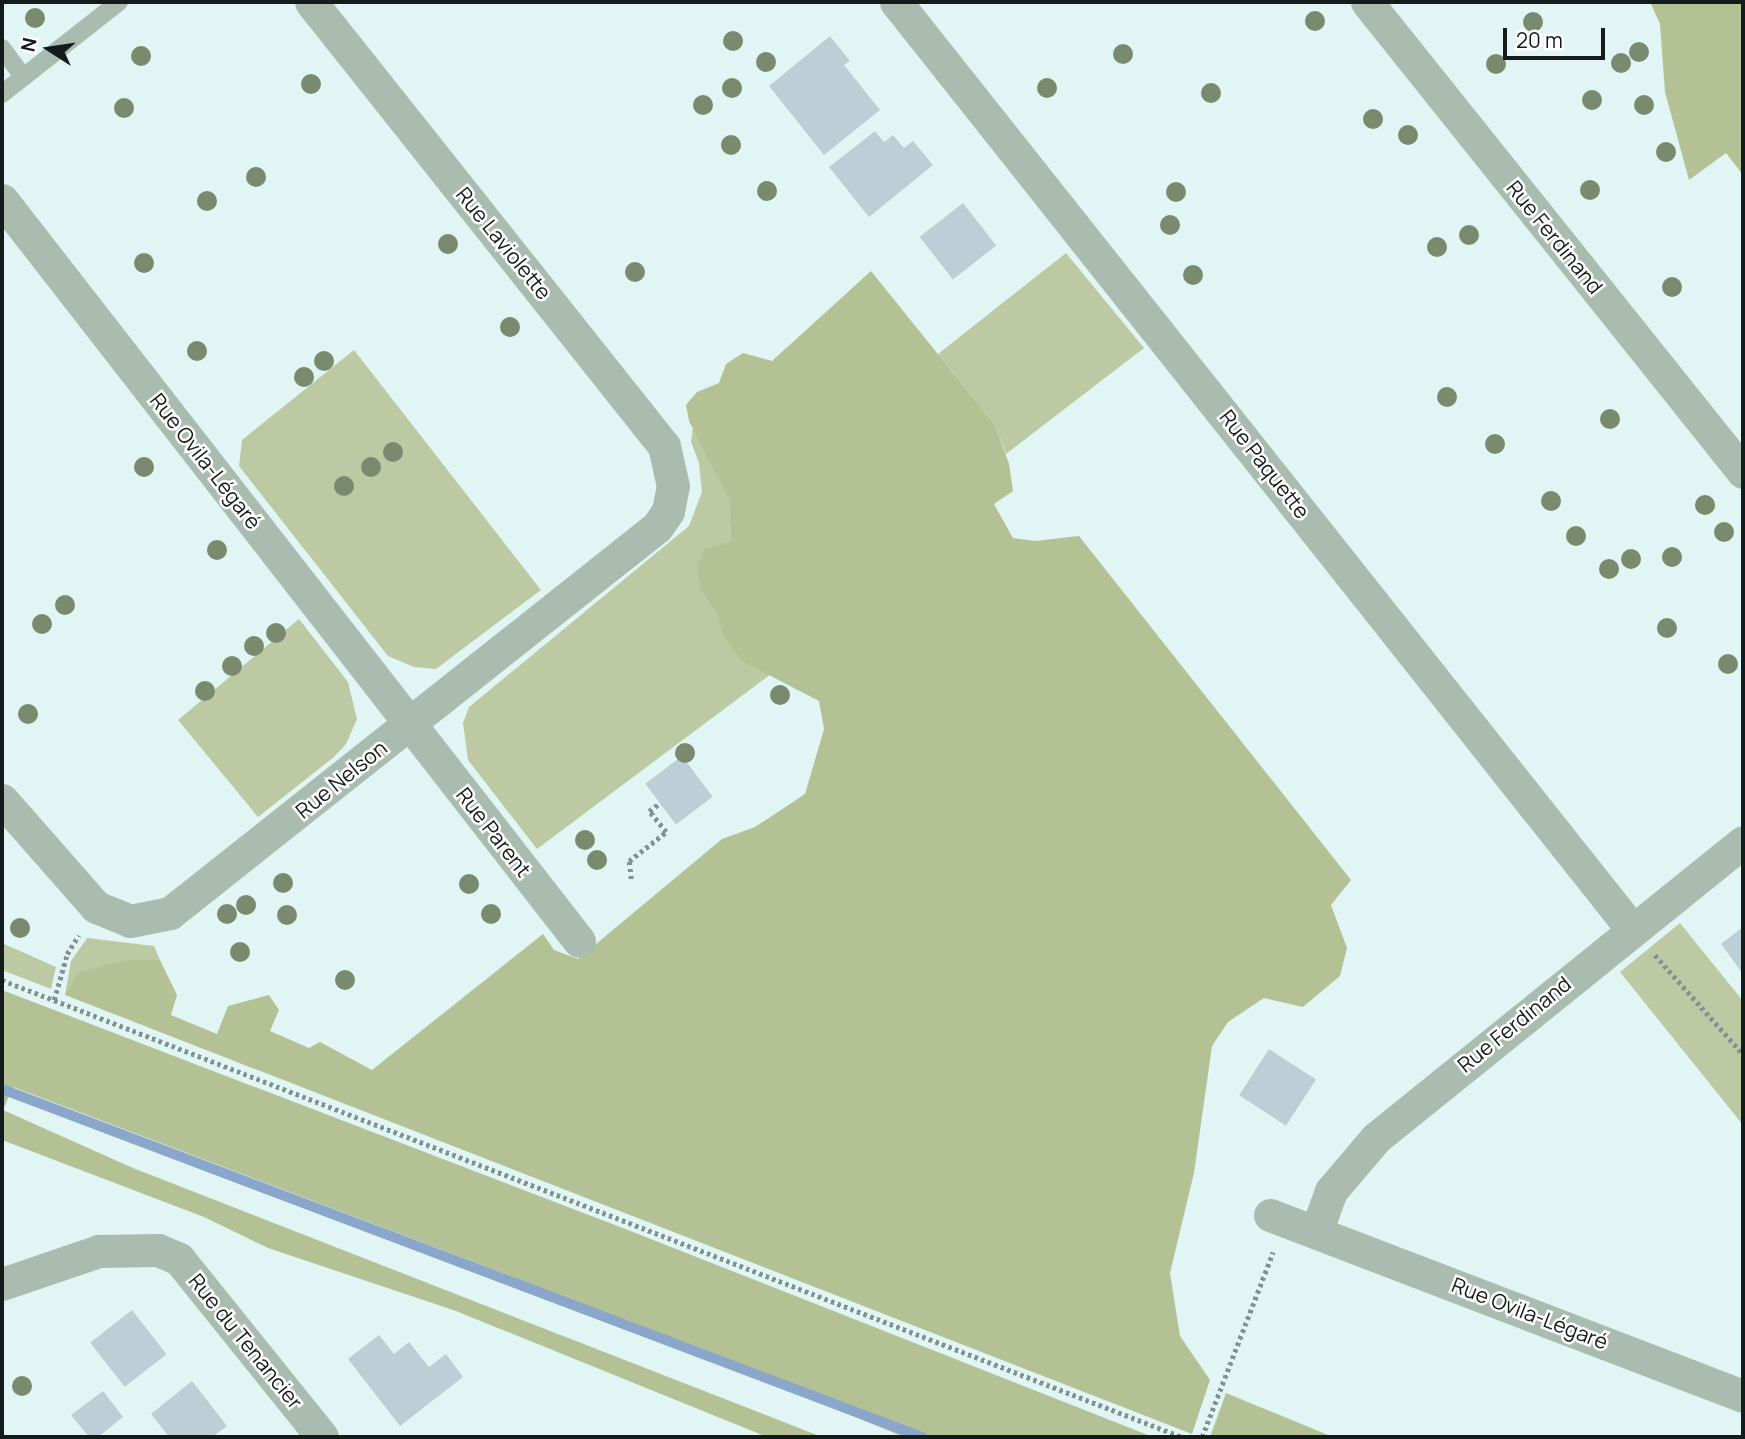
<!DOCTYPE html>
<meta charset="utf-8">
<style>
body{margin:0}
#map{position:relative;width:1745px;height:1439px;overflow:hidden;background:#e1f6f4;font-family:Manrope,sans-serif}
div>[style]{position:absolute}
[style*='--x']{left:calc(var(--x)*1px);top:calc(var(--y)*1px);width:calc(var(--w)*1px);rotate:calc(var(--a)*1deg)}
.green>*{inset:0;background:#bcc9a2}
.forest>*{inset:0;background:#b3c195}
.stream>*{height:10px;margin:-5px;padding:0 5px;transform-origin:5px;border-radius:5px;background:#8aa6cb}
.building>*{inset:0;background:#bccfd6;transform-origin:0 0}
.path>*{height:4.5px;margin-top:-2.25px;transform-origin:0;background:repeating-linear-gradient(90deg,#839290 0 3.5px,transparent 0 7px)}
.lane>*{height:18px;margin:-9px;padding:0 9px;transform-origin:9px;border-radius:9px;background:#a9bcaf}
.street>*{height:33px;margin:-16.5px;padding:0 16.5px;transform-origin:16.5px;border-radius:16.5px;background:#a9bcaf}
.trees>*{width:20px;height:20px;margin:-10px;border-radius:50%;background:#7a8a6e}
span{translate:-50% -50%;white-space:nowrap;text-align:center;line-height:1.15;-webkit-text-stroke:5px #fefefe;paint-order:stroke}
.street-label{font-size:21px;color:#141b1a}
.frame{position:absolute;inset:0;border:4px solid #141b1a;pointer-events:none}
.north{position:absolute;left:14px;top:14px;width:70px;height:70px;-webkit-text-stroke:5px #fefefe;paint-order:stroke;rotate:282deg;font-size:19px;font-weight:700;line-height:28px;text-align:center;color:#141b1a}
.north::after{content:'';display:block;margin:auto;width:24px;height:32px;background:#141b1a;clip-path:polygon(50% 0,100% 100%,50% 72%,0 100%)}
.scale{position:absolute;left:1503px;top:28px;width:102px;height:32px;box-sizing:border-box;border:4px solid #141b1a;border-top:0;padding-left:9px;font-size:21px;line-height:24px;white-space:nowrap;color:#141b1a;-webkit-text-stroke:5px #fefefe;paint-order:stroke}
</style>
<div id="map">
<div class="green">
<div style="clip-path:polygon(1066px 253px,1144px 348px,1006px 454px,995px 425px,938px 354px)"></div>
<div style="clip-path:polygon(354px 350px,541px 590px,436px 669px,414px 667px,388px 656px,239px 466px,242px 440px)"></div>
<div style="clip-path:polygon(693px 427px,729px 500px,731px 542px,701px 591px,717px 614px,722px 634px,742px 660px,771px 674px,537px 849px,468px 760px,463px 723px,469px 707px,689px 526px,702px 492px,699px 463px,691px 442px)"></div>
<div style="clip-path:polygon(299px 619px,348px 682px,357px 719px,346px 744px,334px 757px,258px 817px,178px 720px)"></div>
<div style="clip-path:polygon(1680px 923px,1743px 1001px,1743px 1125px,1620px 972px)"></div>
<div style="clip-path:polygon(87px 938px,154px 946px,160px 960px,128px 960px,65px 995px,71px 961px)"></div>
<div style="clip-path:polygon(2px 943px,56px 967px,51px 989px,2px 970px)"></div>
</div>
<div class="forest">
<div style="clip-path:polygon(1650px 2px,1743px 2px,1743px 175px,1726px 153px,1689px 180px,1665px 92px,1660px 24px)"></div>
<div style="clip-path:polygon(871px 271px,995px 425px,1009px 464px,1013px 491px,994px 504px,1013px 538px,1035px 541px,1079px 536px,1351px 880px,1331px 905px,1347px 948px,1340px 976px,1303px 1007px,1264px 998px,1228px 1022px,1212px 1046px,1194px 1173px,1170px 1273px,1180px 1336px,1210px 1380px,1192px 1434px,65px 995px,79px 972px,128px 960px,160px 960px,177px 995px,171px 1015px,217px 1034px,228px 1006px,269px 995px,279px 1010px,270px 1031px,309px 1048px,320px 1042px,372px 1070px,543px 934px,554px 950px,578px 959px,722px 839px,755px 827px,805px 794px,824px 729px,819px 701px,742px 661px,722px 634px,717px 614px,701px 591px,697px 567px,704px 550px,731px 542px,729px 500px,689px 421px,686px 405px,697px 392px,719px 383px,726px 364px,743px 353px,772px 361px)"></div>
<div style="clip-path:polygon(2px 990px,628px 1230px,1153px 1437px,904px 1437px,500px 1272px,13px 1087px,3px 1110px,133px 1168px,822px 1437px,767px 1437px,456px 1311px,268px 1248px,204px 1217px,2px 1140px)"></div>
<div style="clip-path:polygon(1226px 1393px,1333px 1437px,1210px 1437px)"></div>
</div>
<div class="stream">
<div style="--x:2;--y:1089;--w:984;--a:20.72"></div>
</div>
<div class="building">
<div style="clip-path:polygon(830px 36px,850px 61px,844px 65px,880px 110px,824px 155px,769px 86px)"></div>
<div style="clip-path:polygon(875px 131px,884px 142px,893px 135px,904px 148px,913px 141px,933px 165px,869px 217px,829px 167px)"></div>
<div style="left:963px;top:203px;width:54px;height:55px;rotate:52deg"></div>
<div style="left:682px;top:756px;width:51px;height:46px;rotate:53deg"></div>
<div style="clip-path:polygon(1743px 927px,1743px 974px,1721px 944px)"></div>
<div style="left:1269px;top:1049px;width:56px;height:55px;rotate:33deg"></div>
<div style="left:132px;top:1310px;width:56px;height:53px;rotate:52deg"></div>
<div style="clip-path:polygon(379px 1335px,394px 1354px,409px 1342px,429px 1367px,446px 1354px,463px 1377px,400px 1426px,348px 1359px)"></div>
<div style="clip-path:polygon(192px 1381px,227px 1426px,212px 1437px,169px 1437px,151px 1414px)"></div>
<div style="clip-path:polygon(103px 1391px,123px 1417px,98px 1437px,89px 1437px,71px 1415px)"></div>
</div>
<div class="path">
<div style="--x:631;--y:879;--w:18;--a:-96"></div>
<div style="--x:629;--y:861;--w:47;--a:-38.1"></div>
<div style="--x:666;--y:832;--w:27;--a:-129"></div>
<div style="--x:649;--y:811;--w:14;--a:-36"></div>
<div style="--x:1655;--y:955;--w:132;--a:48.4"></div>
<div style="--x:2;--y:980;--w:1265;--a:21.17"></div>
<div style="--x:54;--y:1000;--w:48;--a:-74.2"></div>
<div style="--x:67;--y:954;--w:22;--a:-58"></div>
<div style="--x:1202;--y:1437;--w:198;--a:-69"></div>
</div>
<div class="lane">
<div style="--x:2;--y:48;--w:36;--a:54"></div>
<div style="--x:2;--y:94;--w:149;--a:-38.2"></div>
</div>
<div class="street">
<div style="--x:896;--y:2;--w:1182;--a:51.56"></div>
<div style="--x:1367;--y:2;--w:602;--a:51.34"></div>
<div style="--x:2;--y:200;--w:939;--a:52.09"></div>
<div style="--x:2;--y:800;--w:142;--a:48.7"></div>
<div style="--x:96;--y:907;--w:37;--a:22"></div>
<div style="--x:130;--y:921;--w:41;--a:-11.3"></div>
<div style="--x:170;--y:913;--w:621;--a:-38.4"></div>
<div style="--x:657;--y:527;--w:19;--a:-55"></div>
<div style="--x:668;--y:511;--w:25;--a:-79"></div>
<div style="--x:673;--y:486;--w:41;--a:-102.7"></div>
<div style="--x:664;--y:446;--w:567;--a:-128.49"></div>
<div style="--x:1270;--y:1215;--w:506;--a:20.94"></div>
<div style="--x:1316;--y:1232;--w:44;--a:-69.9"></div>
<div style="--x:1331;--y:1191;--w:70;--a:-49.7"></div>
<div style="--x:1376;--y:1138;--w:471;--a:-38.9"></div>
<div style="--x:2;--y:1284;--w:102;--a:-18.8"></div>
<div style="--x:99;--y:1251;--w:59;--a:-1"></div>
<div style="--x:158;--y:1250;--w:23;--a:23"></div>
<div style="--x:179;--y:1259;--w:228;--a:51.2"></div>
</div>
<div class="trees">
<div style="left:35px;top:18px"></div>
<div style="left:1315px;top:21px"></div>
<div style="left:1533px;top:22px"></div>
<div style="left:733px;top:41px"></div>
<div style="left:1639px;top:52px"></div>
<div style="left:1123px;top:54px"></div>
<div style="left:141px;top:56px"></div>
<div style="left:766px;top:62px"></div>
<div style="left:1621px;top:63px"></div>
<div style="left:1496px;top:64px"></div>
<div style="left:311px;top:84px"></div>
<div style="left:732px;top:88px"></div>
<div style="left:1047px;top:88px"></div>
<div style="left:1211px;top:93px"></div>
<div style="left:1592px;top:100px"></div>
<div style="left:703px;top:105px"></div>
<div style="left:1644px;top:105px"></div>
<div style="left:124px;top:108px"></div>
<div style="left:1373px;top:119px"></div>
<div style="left:1408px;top:135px"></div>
<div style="left:731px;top:145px"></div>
<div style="left:1666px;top:152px"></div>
<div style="left:256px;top:177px"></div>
<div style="left:1590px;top:190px"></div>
<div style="left:767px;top:191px"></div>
<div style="left:1176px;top:192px"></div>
<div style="left:207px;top:201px"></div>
<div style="left:1170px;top:225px"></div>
<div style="left:1469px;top:235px"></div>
<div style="left:448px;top:244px"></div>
<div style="left:1437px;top:247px"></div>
<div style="left:144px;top:263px"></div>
<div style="left:635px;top:272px"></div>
<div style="left:1193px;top:275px"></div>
<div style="left:1672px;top:287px"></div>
<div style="left:510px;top:327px"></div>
<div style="left:197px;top:351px"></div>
<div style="left:324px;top:361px"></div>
<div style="left:304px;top:377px"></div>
<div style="left:1447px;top:397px"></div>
<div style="left:1610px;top:419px"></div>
<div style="left:1495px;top:444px"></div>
<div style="left:393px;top:452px"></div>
<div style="left:144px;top:467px"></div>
<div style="left:371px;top:467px"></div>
<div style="left:344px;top:486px"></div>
<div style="left:1551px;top:501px"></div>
<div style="left:1705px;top:505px"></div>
<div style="left:1724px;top:532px"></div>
<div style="left:1576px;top:536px"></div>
<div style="left:217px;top:550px"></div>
<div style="left:1672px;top:557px"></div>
<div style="left:1631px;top:559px"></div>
<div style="left:1609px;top:569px"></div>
<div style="left:65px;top:605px"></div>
<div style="left:42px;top:624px"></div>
<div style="left:1667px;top:628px"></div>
<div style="left:276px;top:633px"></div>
<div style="left:254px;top:646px"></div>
<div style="left:1728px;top:664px"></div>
<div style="left:232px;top:666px"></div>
<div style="left:205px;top:691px"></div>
<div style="left:780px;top:695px"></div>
<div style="left:28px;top:714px"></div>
<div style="left:685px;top:753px"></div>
<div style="left:585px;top:840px"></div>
<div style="left:597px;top:860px"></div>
<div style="left:283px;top:883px"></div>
<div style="left:469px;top:884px"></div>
<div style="left:246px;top:905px"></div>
<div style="left:227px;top:914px"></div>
<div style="left:491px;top:914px"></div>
<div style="left:287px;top:915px"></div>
<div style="left:20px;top:928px"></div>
<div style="left:240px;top:952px"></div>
<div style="left:345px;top:980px"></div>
<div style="left:22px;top:1386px"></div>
</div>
<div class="street-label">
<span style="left:1555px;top:237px;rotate:51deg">Rue Ferdinand</span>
<span style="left:504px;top:243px;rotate:51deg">Rue Laviolette</span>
<span style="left:206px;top:461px;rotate:52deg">Rue Ovila-Légaré</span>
<span style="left:1265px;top:464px;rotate:52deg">Rue Paquette</span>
<span style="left:341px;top:779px;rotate:-39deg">Rue Nelson</span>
<span style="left:494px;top:832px;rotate:52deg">Rue Parent</span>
<span style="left:1514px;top:1024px;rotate:-39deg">Rue Ferdinand</span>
<span style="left:1530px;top:1313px;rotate:21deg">Rue Ovila-Légaré</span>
<span style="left:246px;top:1341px;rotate:51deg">Rue du Tenancier</span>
</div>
<div class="frame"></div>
<div class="north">N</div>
<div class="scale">20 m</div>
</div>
